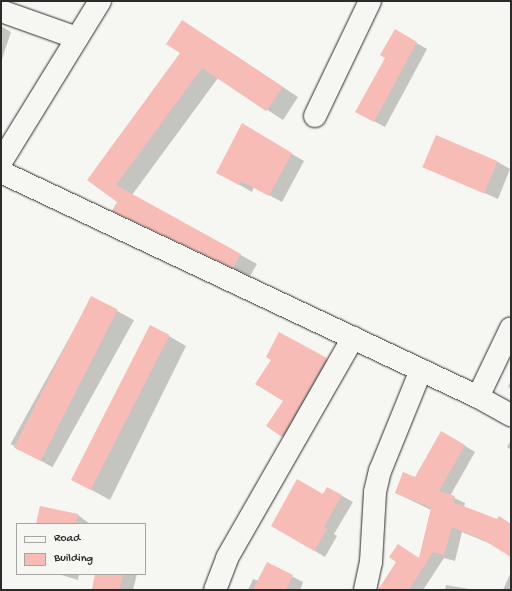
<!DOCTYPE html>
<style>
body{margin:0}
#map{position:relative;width:512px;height:591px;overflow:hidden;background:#f6f6f2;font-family:"Gochi Hand",sans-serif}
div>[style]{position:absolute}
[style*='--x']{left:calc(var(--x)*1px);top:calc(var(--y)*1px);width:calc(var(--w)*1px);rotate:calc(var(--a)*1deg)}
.shadow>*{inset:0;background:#0003;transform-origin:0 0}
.building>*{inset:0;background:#f8bcb6;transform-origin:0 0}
.roads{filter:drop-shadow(0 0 1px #2b2b2b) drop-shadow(0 0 1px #2b2b2b)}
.minor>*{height:22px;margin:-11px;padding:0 11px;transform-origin:11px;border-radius:11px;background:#f6f6f2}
span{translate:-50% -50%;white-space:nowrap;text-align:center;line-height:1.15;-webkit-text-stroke:3.5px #f6f6f2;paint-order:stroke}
.frame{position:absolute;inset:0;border:2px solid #2b2b2b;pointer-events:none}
.legend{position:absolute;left:16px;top:523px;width:130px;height:52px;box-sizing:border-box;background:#f6f6f2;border:1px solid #a5a5a2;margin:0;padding:5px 7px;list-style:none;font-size:12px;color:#2b2b2b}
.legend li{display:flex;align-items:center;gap:8px;height:20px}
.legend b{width:20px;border:1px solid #a5a5a2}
</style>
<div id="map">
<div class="shadow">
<div style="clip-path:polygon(183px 21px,298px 97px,283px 120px,218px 78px,132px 195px,257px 264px,250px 276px,114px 210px,118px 202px,88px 180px,181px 53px)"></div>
<div style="clip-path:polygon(1px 26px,11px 32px,1px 62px)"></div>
<div style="clip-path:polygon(395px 31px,427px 49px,385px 127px,368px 118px)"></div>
<div style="clip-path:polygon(255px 132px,304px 161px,282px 202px,254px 187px,252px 192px,229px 179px)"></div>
<div style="clip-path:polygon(498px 162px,510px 169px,498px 199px,424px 166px)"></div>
<div style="left:92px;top:297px;width:48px;height:168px;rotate:29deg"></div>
<div style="clip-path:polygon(279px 334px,336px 365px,292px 442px,282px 436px,285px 401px,272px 359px)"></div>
<div style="clip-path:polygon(169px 336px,186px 346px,110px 500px,75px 481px)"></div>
<div style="clip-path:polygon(511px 380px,511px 389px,508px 387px)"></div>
<div style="clip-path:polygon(442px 432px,475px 452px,450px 496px,465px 503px,464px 507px,511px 525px,511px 556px,491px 544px,462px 532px,455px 561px,444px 558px,423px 590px,380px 590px,419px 559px,431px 510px,396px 493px,416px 478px)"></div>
<div style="clip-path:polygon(511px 440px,511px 450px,507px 447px)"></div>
<div style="clip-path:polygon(328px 488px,353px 502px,334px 534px,337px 536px,325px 557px,273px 526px,323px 495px)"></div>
<div style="clip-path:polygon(41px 507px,78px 515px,90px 524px,37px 524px)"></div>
<div style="clip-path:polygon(268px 564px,303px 582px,300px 590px,248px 590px,253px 579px,259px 581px)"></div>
<div style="clip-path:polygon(511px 572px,511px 590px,503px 590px)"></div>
<div style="clip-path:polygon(58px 574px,79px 574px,78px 580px)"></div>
<div style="clip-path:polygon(96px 574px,137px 574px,133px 590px,92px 590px)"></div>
<div style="clip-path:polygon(446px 585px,469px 589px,471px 590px,445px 590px)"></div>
</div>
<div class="building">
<div style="clip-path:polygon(182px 20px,283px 87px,266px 111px,202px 68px,116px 185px,241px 254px,233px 268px,112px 211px,117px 202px,87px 180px,180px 53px,166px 44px)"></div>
<div style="clip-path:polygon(395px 29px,417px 42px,374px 122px,355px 112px,385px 58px,380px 55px)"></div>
<div style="clip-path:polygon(242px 123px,292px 153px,269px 196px,241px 181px,239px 185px,216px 173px)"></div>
<div style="left:436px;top:135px;width:67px;height:35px;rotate:23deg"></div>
<div style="left:91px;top:296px;width:30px;height:170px;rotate:27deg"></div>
<div style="left:150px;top:325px;width:22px;height:174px;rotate:27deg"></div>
<div style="clip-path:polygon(279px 332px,327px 358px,282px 437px,266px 426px,283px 401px,255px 384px,271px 360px,266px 357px)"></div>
<div style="clip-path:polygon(441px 431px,465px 445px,439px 491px,455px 496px,453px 502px,497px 519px,499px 516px,511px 524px,511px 557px,482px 539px,452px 527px,444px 555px,433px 552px,409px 590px,378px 590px,396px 562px,389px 557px,398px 544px,419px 558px,431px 508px,395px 493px,403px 472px,415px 477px)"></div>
<div style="clip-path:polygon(297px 479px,323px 494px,327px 487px,342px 495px,324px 527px,327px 529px,314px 551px,271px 526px)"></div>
<div style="clip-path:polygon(40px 506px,78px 514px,76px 524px,36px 524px)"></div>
<div style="clip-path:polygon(267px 562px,293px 575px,286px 590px,253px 590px)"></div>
<div style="clip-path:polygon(95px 574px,123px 574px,119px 590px,92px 590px)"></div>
</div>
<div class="roads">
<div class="minor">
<div style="--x:1;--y:11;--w:81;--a:19.6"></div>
<div style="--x:315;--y:116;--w:127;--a:-64.4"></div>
<div style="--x:1;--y:162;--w:189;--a:-58.4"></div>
<div style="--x:1;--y:172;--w:527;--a:25.25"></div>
<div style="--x:478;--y:397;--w:38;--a:29"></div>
<div style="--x:478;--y:397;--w:76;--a:-64.4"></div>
<div style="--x:215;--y:590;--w:34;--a:-69"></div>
<div style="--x:227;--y:558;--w:254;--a:-60.2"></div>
<div style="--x:365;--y:590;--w:29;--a:-78"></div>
<div style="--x:371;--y:562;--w:70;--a:-86.7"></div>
<div style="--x:375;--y:492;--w:22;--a:-77"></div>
<div style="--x:380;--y:471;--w:109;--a:-67.9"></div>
</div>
</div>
<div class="frame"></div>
<ul class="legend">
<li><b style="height:5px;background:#f6f6f2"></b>Road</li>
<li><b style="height:11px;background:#f8bcb6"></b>Building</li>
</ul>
</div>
